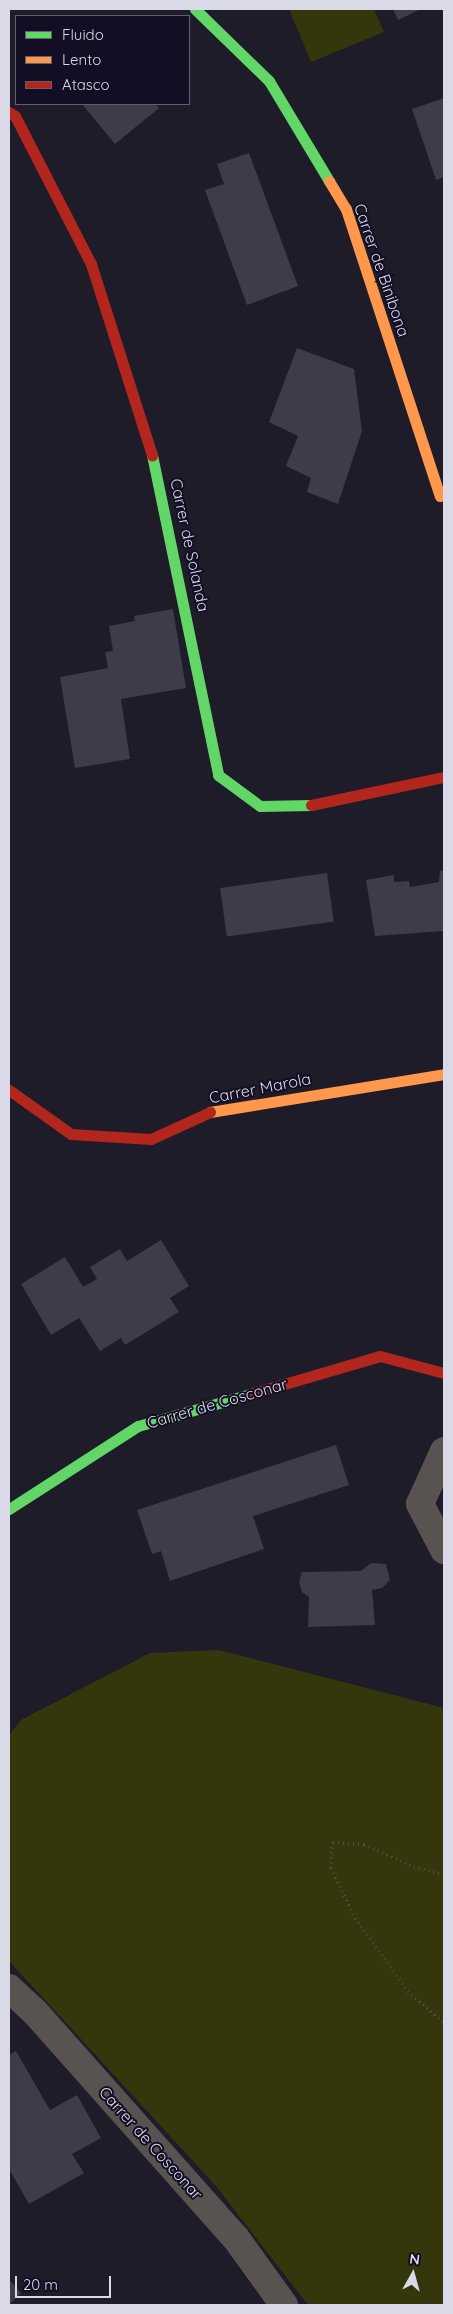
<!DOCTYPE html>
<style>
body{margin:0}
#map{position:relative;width:453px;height:2314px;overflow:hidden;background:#1e1c28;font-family:Quicksand,sans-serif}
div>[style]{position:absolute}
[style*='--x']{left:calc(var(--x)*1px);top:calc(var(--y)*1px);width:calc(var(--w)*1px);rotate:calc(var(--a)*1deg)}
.green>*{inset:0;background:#34370b}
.building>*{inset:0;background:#3e3b4a;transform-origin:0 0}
.path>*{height:3px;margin-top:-1.5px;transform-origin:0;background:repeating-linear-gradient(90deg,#524e4f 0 1px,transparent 0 5px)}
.street>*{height:28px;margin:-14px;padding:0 14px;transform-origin:14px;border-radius:14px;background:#585351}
.fast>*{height:11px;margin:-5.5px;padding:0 5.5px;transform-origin:5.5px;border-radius:5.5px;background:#63d668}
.slow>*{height:11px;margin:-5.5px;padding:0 5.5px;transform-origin:5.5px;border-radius:5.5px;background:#ff974d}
.jam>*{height:11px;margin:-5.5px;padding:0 5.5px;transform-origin:5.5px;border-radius:5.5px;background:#b3261e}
span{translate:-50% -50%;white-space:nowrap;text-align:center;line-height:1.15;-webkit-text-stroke:4px #120e23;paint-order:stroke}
.street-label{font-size:16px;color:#dad9e8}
.frame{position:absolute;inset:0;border:10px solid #dad9e8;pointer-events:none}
.legend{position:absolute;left:15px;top:15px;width:175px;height:90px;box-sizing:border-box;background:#120e23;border:1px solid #625f72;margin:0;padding:6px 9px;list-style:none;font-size:15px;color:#dad9e8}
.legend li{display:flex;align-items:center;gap:10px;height:25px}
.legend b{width:25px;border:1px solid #625f72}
.north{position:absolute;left:388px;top:2249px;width:50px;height:50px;-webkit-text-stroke:4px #120e23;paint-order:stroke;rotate:7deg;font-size:14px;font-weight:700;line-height:20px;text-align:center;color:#dad9e8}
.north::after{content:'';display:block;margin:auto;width:18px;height:22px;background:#dad9e8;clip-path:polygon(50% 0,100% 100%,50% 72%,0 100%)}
.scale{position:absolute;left:15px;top:2276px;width:96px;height:22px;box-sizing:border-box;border:2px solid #dad9e8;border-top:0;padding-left:6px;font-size:15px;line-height:18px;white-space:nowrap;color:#dad9e8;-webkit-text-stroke:4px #120e23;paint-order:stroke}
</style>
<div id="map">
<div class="green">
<div style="clip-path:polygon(289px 9px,374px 9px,384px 32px,311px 62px)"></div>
<div style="clip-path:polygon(219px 1650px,444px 1708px,444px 2305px,308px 2305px,216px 2186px,9px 1961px,9px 1735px,21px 1720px,150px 1653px)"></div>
</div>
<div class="building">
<div style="clip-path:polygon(393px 9px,421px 9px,398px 20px)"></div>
<div style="clip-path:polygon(444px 98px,444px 177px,436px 180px,412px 109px)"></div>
<div style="clip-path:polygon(82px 104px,155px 104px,159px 108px,115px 144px)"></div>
<div style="clip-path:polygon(249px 153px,298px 286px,247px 305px,205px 190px,224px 184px,217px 164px)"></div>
<div style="clip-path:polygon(297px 348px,354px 369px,362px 431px,338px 504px,307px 492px,311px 478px,286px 466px,298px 436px,269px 422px)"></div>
<div style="clip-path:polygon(173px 609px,186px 688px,121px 699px,130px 759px,75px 768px,60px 677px,108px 668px,105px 652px,113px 651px,109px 626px,135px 621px,134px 616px)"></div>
<div style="clip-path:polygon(444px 870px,444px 931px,375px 936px,366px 880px,394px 875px,394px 882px,409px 881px,410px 887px,439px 882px,440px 871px)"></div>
<div style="left:327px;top:873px;width:49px;height:108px;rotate:82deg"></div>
<div style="clip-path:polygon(161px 1240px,189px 1286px,170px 1298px,179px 1312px,125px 1345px,121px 1338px,100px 1351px,79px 1318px,51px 1335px,21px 1284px,65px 1257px,83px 1287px,97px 1279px,90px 1267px,120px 1249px,127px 1261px)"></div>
<div style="clip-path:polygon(336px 1445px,349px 1485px,253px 1516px,264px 1549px,170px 1581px,161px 1551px,152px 1554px,137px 1510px)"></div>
<div style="clip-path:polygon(371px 1563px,386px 1564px,390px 1580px,382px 1588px,372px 1590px,375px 1625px,308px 1627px,309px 1597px,302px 1592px,299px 1582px,302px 1572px,361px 1571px)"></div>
<div style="clip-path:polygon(16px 2051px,50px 2110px,77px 2095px,101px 2138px,72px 2154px,84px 2173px,29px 2204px,9px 2169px,9px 2055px)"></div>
<div style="clip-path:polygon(9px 2279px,21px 2293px,9px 2305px)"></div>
</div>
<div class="path">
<div style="--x:444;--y:1874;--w:30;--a:-166"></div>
<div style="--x:415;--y:1867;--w:56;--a:-155.7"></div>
<div style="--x:364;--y:1844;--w:32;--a:-176"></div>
<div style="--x:332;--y:1842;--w:26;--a:92"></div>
<div style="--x:331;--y:1868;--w:55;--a:64.4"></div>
<div style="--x:355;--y:1918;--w:90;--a:54"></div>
<div style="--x:408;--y:1991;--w:48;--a:41.6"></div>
</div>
<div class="street">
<div style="--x:444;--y:1451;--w:58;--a:114.4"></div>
<div style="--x:420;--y:1504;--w:52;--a:62.4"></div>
<div style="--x:9;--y:1988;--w:34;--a:43"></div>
<div style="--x:34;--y:2011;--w:302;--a:48.4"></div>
<div style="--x:235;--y:2237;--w:84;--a:54.2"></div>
</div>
<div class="fast">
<div style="--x:195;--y:9;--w:103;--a:44.2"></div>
<div style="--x:269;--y:81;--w:117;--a:59"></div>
<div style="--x:152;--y:455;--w:327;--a:78.3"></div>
<div style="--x:218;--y:775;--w:52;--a:36.4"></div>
<div style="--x:260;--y:806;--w:51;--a:-1.1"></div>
<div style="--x:9;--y:1509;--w:153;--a:-32.8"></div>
<div style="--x:138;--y:1426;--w:116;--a:-15.9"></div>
</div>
<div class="slow">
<div style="--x:329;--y:181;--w:33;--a:59"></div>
<div style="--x:346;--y:209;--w:302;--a:71.9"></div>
<div style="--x:210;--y:1112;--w:237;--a:-9.2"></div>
</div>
<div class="jam">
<div style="--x:9;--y:112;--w:7;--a:34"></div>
<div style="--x:15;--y:116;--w:166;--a:62.8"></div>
<div style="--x:91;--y:264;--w:201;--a:72.3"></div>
<div style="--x:311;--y:805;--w:136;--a:-11.9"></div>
<div style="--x:9;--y:1090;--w:76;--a:35.4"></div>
<div style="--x:71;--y:1134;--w:80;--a:3.6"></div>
<div style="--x:151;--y:1139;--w:65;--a:-24.6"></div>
<div style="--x:250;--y:1394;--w:135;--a:-16.3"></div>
<div style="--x:380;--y:1356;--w:66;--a:14.9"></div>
</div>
<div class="street-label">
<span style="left:382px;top:270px;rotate:71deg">Carrer de Binibona</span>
<span style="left:190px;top:545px;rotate:78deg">Carrer de Solanda</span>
<span style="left:260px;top:1088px;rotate:-11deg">Carrer Marola</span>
<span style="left:217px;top:1403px;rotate:-16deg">Carrer de Cosconar</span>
<span style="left:151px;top:2143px;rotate:48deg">Carrer de Cosconar</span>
</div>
<div class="frame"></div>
<ul class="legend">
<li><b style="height:6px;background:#63d668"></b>Fluido</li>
<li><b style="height:6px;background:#ff974d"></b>Lento</li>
<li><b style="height:6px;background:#b3261e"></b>Atasco</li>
</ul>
<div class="north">N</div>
<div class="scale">20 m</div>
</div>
